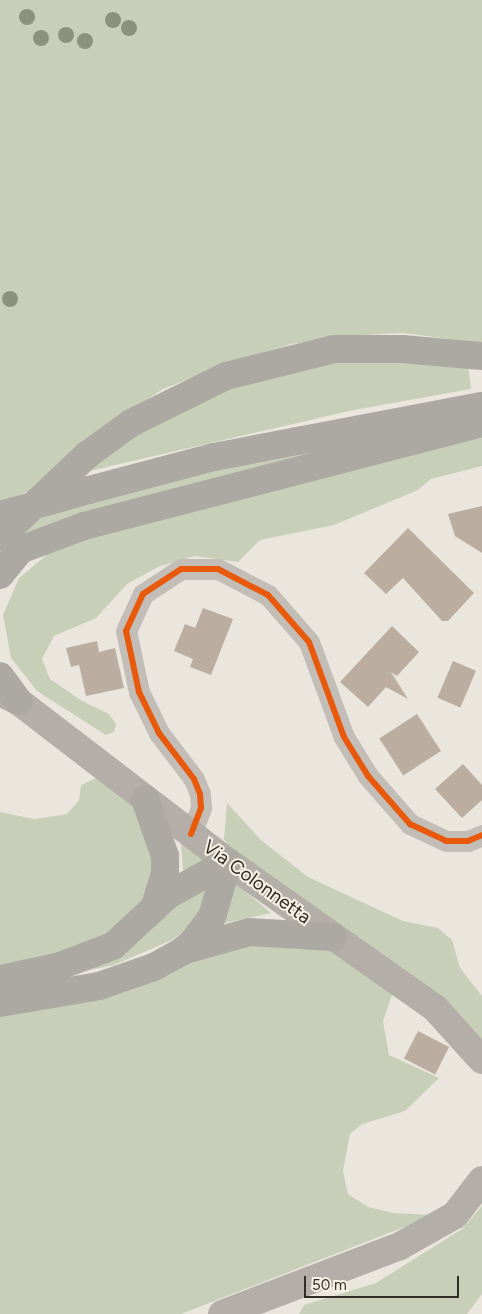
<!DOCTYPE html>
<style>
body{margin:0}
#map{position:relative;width:482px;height:1314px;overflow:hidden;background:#eae6de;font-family:Figtree,sans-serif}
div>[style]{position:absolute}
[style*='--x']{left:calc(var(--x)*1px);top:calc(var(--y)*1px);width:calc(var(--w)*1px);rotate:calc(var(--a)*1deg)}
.green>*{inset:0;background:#c8cfb9}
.building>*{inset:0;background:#bcada1;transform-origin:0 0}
.minor>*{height:21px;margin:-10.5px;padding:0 10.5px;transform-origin:10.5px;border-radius:10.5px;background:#c2beb7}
.secondary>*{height:28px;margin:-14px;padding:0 14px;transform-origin:14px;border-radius:14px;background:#b3aea8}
.trunk>*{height:28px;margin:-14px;padding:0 14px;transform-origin:14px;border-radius:14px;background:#aca8a2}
.trunk-bridge>*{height:28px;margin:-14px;padding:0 14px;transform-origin:14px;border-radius:14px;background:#aca8a2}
.cycleway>*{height:6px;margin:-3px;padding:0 3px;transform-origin:3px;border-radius:3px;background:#e8590c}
.trees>*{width:16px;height:16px;margin:-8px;border-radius:50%;background:#8b927c}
span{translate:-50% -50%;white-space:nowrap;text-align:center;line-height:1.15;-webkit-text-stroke:4px #f7f1e5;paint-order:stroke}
.street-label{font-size:19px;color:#322c26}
.scale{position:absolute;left:304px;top:1276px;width:155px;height:22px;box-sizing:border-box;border:2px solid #322c26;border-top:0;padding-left:6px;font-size:15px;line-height:18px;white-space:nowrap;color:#322c26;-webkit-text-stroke:4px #f7f1e5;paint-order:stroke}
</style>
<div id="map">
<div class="green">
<div style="clip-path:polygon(0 0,482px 0,482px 343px,402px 333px,345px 336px,292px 344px,237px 360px,163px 389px,99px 431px,43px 486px,0 502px)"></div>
<div style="clip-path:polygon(339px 355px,468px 365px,471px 389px,354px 410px,81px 473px,156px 412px)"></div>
<div style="clip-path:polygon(482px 428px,482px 466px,431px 479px,418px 490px,334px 525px,260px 540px,238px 562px,195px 556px,158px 567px,127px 584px,96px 618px,54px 636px,42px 659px,50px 679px,82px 701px,109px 714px,116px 724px,114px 732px,106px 735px,37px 691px,11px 658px,3px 615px,19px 578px,55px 548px)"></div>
<div style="clip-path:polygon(316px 446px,319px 459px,0 568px,0 541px,13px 529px,82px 503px)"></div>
<div style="clip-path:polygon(103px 775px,137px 799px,156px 842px,147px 904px,115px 931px,76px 948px,0 968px,0 812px,34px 819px,67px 814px,79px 800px,81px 785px)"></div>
<div style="clip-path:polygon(227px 803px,261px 840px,308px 877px,403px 921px,438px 928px,452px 940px,460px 968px,482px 996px,482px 1046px,236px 856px,224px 839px)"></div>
<div style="clip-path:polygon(181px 844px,210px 862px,183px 870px)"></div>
<div style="clip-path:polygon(234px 882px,271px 913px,225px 923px)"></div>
<div style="clip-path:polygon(211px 887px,194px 924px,172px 940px,114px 965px,51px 978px,174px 902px)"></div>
<div style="clip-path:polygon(309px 938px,394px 989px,383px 1021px,389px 1055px,439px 1078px,405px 1111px,362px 1124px,350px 1134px,343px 1171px,348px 1194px,368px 1207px,393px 1213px,435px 1215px,181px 1314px,0 1314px,0 1011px,223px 942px)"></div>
<div style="clip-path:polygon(482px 1206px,482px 1294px,467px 1314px,299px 1314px,304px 1305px,376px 1283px,462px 1229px)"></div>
</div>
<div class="building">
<div style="clip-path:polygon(482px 506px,482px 553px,455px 536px,448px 514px)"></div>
<div style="clip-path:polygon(408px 528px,474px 593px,448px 621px,442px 621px,403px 578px,386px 594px,364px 573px)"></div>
<div style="clip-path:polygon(203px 608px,233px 619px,211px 675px,190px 667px,193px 659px,174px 651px,185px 624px,195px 628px)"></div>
<div style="clip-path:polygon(392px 626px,419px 652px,397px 676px,391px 672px,408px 699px,386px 687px,368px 707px,340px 682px)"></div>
<div style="clip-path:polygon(97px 641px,99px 652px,115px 648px,124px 688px,86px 696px,79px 665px,71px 667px,66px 648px)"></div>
<div style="left:453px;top:661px;width:25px;height:40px;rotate:23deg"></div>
<div style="left:417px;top:714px;width:44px;height:45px;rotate:57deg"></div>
<div style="clip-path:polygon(463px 764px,482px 785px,482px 800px,462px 818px,435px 789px)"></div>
<div style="left:418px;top:1031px;width:35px;height:31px;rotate:27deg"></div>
</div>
<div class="minor">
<div style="--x:191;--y:834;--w:28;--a:-69"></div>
<div style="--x:201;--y:808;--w:14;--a:-94"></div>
<div style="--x:200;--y:794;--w:16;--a:-112"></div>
<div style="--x:194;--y:779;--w:58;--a:-127.3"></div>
<div style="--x:159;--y:733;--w:46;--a:-116"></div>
<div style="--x:139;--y:692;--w:62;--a:-102"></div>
<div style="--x:126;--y:631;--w:41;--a:-65.3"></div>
<div style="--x:143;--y:594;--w:45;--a:-33.3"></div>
<div style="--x:181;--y:569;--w:37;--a:0"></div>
<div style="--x:218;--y:569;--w:56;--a:27.5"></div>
<div style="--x:268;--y:595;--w:62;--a:48.9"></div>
<div style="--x:309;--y:642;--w:101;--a:69.8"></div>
<div style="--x:344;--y:737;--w:46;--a:58.4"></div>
<div style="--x:368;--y:776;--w:64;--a:48.8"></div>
<div style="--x:410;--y:824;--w:40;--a:25"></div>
<div style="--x:446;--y:841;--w:22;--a:0"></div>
<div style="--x:468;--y:841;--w:15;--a:-23"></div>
</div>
<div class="secondary">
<div style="--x:0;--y:692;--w:20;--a:27"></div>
<div style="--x:18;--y:701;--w:265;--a:37.5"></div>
<div style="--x:228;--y:862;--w:253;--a:35.2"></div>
<div style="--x:435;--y:1008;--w:70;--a:47.9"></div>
<div style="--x:222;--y:1314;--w:191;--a:-20.9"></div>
<div style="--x:400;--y:1246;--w:63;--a:-29.4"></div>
<div style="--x:455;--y:1215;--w:44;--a:-52.4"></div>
</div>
<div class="trunk">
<div style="--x:89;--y:490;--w:129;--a:-14.8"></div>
<div style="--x:214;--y:457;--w:272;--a:-10.8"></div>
<div style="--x:0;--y:537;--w:120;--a:-43.3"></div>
<div style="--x:87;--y:455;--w:54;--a:-36"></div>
<div style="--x:131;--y:423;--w:106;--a:-26.3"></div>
<div style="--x:226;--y:376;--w:111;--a:-14"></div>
<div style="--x:334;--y:349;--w:68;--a:0"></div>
<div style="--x:402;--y:349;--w:80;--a:5"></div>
<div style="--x:0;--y:575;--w:32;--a:-51"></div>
<div style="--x:20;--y:550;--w:68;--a:-20.6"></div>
<div style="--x:84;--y:526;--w:411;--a:-14.5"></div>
<div style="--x:0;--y:676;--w:31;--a:54"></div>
<div style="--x:145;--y:799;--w:60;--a:70.7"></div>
<div style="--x:165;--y:856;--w:17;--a:90"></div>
<div style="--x:165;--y:873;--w:37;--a:107"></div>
<div style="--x:185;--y:950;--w:67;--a:-15.5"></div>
<div style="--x:250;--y:932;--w:83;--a:3.4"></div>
<div style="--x:0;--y:979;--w:58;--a:-11.9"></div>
<div style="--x:57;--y:967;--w:60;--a:-20.6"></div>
<div style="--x:113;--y:946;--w:75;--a:-42.8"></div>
<div style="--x:168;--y:895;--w:68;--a:-28.8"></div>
<div style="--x:0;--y:1003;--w:100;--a:-9.7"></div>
<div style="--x:99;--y:986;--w:58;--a:-19.1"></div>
<div style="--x:154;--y:967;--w:31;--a:-29"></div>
<div style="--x:181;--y:952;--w:16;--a:-40"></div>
<div style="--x:193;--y:942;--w:31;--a:-53"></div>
<div style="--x:212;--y:917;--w:57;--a:-73.8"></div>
</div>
<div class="trunk-bridge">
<div style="--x:0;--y:515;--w:92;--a:-15.7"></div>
</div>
<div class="cycleway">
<div style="--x:191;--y:834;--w:28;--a:-69"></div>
<div style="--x:201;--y:808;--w:14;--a:-94"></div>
<div style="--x:200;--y:794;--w:16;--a:-112"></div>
<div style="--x:194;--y:779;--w:58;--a:-127.3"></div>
<div style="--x:159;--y:733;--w:46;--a:-116"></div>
<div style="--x:139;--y:692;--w:62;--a:-102"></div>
<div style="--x:126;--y:631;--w:41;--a:-65.3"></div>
<div style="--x:143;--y:594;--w:45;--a:-33.3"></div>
<div style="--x:181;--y:569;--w:37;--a:0"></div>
<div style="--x:218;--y:569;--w:56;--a:27.5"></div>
<div style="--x:268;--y:595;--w:62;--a:48.9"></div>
<div style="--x:309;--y:642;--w:101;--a:69.8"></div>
<div style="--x:344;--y:737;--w:46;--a:58.4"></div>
<div style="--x:368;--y:776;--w:64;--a:48.8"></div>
<div style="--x:410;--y:824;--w:40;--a:25"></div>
<div style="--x:446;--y:841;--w:22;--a:0"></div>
<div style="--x:468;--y:841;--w:15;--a:-23"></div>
</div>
<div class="trees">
<div style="left:27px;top:17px"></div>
<div style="left:113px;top:20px"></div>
<div style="left:129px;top:28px"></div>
<div style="left:66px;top:35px"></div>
<div style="left:41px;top:38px"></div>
<div style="left:85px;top:41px"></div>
<div style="left:10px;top:299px"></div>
</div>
<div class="street-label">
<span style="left:257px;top:882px;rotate:36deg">Via Colonnetta</span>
</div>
<div class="scale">50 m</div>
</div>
